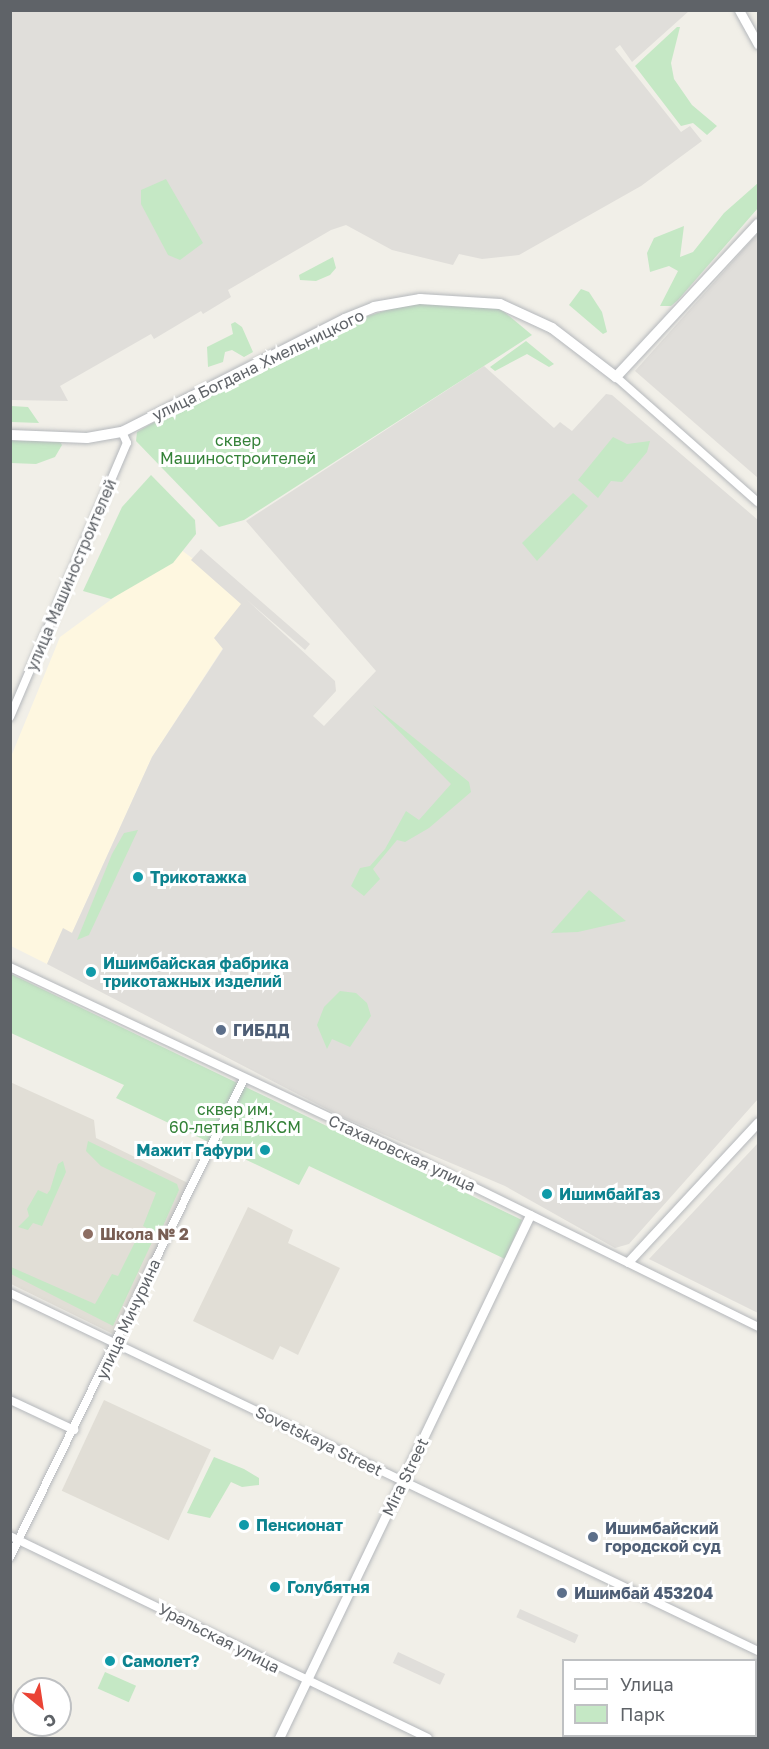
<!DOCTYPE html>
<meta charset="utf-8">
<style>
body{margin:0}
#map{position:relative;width:769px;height:1749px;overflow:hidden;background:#f1efe8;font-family:"Golos Text",sans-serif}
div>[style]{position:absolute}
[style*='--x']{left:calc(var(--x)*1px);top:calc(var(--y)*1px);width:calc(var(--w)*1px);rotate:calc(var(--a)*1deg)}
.commercial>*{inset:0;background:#fef7e0}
.industrial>*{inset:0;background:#e0deda;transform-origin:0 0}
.education>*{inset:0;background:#e1ded6;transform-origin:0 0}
.green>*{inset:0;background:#c5e8c5;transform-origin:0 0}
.roads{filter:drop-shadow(0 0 2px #b5b8bc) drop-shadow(0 0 2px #b5b8bc)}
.minor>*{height:8px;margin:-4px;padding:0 4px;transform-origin:4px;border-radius:4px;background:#fff}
.tertiary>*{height:9px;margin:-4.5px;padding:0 4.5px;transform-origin:4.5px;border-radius:4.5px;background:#fff}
.secondary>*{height:10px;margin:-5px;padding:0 5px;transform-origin:5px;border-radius:5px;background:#fff}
.dots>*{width:16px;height:16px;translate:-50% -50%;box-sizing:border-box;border:3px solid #fff;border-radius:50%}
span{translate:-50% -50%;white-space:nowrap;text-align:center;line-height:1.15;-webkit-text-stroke:6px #fff;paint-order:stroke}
.street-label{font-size:16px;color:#5f6368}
.park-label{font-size:16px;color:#348238}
.culture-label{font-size:16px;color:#0d838f;font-weight:700}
.left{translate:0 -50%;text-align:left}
.right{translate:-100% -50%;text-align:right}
.service-label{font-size:16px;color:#4e5e75;font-weight:700}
.education-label{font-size:16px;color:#785e54;font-weight:700}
.frame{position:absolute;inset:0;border:12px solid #5f6368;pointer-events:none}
.legend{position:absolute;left:562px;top:1659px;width:195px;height:78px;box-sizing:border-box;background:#fff;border:2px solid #bfc1c3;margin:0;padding:8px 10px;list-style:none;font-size:18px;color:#5f6368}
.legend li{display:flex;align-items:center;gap:12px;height:30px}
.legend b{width:30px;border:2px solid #bfc1c3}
.north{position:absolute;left:12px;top:1677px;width:60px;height:60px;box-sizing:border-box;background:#fff;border:2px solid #bfc1c3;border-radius:50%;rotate:150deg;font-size:16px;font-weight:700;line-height:24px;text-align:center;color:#5f6368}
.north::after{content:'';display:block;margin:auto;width:21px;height:27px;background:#ea4335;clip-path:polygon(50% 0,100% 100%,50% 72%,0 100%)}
</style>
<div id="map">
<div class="commercial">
<div style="clip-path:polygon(180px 549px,245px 598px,223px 648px,152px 757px,72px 933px,63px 929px,47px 964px,11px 946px,10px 759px,60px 637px)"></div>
</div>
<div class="industrial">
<div style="clip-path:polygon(10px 11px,689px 11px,632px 62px,620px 45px,615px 49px,681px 132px,690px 126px,702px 141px,641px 186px,519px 255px,482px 259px,459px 254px,453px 265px,392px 250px,346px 225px,331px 230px,228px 290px,231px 297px,203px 314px,201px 311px,154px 339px,151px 334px,60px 386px,68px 401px,11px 400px)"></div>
<div style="clip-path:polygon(758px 233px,758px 478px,635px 371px)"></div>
<div style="clip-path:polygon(484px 366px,554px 428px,560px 422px,572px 431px,606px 394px,612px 395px,758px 520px,758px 1099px,629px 1244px,615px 1248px,505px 1186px,340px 1116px,47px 964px,63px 928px,72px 933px,152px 757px,223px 649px,214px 638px,241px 604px,191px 560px,201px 549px,310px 644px,305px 650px,247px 600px,335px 681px,336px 691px,313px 716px,324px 726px,376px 671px,246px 521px)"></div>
<div style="clip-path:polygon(758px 1143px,758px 1313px,649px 1259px)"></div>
<div style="left:520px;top:1609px;width:64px;height:9px;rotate:24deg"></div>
<div style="left:398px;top:1652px;width:52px;height:12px;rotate:25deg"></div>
</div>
<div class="education">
<div style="clip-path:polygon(10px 1082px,94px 1120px,96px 1138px,190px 1184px,115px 1335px,11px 1284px)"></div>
<div style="clip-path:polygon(248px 1207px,293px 1230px,288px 1243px,340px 1268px,298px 1355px,280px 1346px,273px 1360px,193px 1321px)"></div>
<div style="left:104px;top:1400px;width:118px;height:100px;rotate:25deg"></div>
</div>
<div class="green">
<div style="clip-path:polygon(677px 27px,680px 27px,671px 63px,674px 79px,692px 105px,717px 126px,707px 135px,693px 123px,681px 126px,635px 66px)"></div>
<div style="clip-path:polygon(166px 179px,203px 243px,180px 260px,168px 255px,141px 204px,141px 190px)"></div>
<div style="clip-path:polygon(758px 183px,758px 208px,678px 300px,671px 306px,660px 306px,678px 271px,669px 266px,650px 272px,647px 253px,654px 238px,684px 226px,680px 257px,693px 252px,724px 213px)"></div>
<div style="clip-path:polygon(333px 257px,336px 268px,330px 275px,316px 281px,300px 280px,299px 275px)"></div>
<div style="clip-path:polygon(581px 289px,589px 292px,602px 312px,607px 332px,603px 334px,569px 305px)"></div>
<div style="clip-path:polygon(438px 301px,497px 306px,532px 335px,244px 520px,219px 527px,136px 441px,137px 432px,189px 402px,349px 322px,403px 305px)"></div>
<div style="clip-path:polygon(235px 322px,242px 327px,253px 352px,244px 357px,232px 350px,225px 352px,223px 362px,208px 367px,207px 347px,233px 334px,231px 324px)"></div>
<div style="clip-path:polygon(526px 341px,554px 364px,549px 367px,527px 354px,495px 371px,490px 367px)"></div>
<div style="clip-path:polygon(11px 406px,28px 407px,39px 423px,11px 422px)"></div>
<div style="clip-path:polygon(613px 437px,627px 444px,650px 441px,647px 452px,622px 482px,611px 481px,598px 498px,578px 480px)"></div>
<div style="clip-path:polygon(10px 440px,60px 442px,62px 445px,55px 457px,36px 464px,11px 463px)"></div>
<div style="clip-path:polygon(151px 475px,195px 520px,196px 534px,173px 563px,111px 599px,83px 591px,122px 507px)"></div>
<div style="clip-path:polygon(573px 493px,588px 506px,537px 561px,522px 543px)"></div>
<div style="clip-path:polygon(373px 705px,469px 782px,471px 792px,429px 828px,405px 842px,397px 840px,373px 869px,380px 879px,364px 896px,351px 886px,360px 868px,370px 866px,385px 849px,406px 811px,419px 820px,451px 784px)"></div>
<div style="clip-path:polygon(138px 830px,89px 935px,77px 940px,112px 854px,124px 833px)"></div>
<div style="clip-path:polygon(589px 890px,626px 921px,578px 932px,551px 933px)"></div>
<div style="clip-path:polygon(11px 974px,522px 1220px,505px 1259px,309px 1166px,299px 1185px,116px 1098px,124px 1085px,11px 1033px)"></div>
<div style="clip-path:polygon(340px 991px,356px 993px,367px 1003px,371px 1016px,350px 1047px,332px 1039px,327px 1049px,317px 1025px,324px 1007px)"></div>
<div style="clip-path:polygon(88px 1141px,177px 1184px,179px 1190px,159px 1235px,143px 1226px,156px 1193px,101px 1166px,86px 1151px)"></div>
<div style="clip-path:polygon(63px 1161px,66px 1172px,42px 1226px,33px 1223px,28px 1230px,18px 1227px,29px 1216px,27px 1209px,38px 1190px,47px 1194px,50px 1190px,58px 1164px)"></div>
<div style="clip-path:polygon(138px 1236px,152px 1242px,113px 1326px,11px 1274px,11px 1267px,95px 1304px,112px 1274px,118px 1276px)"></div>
<div style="clip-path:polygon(214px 1457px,244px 1469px,259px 1478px,259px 1485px,242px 1487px,231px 1482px,210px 1518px,187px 1513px)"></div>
<div style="left:105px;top:1672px;width:34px;height:18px;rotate:24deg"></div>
</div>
<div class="roads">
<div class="minor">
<div style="--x:616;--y:377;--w:189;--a:41.4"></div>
<div style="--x:10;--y:717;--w:298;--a:-66.9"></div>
<div style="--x:127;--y:443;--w:12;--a:-114"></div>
<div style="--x:10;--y:967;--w:446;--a:25.2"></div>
<div style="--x:413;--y:1157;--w:385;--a:26.2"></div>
<div style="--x:10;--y:1293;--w:829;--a:25.58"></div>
<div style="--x:10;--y:1400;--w:71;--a:25.1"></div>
<div style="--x:10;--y:1536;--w:464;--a:25.8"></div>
<div style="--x:10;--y:1557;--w:532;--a:-63.92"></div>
<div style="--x:756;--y:1669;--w:6;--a:-72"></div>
<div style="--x:723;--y:1738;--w:2;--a:-63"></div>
</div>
<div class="tertiary">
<div style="--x:739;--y:10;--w:39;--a:61"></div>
<div style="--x:628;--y:1262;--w:191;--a:-47.1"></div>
<div style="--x:279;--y:1738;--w:580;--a:-64.36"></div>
</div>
<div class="secondary">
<div style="--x:10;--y:435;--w:77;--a:2.2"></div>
<div style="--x:87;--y:438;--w:36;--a:-10"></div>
<div style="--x:122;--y:432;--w:250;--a:-26.9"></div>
<div style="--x:345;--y:319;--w:31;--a:-22"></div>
<div style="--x:374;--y:307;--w:47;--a:-9.9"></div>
<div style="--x:420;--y:299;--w:80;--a:3.6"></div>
<div style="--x:500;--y:304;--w:57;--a:24.8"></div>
<div style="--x:552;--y:328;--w:81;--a:37.4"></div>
<div style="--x:616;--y:377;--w:209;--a:-47.1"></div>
</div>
</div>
<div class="dots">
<div style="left:138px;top:877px;background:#0f9aa8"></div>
<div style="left:91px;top:972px;background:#0f9aa8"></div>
<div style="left:221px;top:1030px;background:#5c6f8a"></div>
<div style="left:265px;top:1150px;background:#0f9aa8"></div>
<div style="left:547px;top:1194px;background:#0f9aa8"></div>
<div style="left:88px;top:1234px;background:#8d6e63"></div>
<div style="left:244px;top:1525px;background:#0f9aa8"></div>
<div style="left:593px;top:1537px;background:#5c6f8a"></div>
<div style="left:275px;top:1587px;background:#0f9aa8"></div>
<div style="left:562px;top:1593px;background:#5c6f8a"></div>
<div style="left:110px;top:1661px;background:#0f9aa8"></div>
</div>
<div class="street-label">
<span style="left:258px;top:365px;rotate:-26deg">улица Богдана Хмельницкого</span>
<span style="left:71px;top:575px;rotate:-67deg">улица Машиностроителей</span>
<span style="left:402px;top:1153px;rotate:25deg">Стахановская улица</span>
<span style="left:128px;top:1319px;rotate:-65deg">улица Мичурина</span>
<span style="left:319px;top:1441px;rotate:26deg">Sovetskaya Street</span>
<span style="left:405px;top:1477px;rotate:-64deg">Mira Street</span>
<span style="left:219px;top:1638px;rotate:27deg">Уральская улица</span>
</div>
<div class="park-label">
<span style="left:238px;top:449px">сквер<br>Машиностроителей</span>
<span style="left:235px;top:1118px">сквер им.<br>60-летия ВЛКСМ</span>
</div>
<div class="culture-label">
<span class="left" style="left:150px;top:877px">Трикотажка</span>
<span class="left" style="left:103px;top:972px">Ишимбайская фабрика<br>трикотажных изделий</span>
<span class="right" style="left:253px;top:1150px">Мажит Гафури</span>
<span class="left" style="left:559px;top:1194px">ИшимбайГаз</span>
<span class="left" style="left:256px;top:1525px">Пенсионат</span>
<span class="left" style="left:287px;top:1587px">Голубятня</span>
<span class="left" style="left:122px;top:1661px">Самолет?</span>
</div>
<div class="service-label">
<span class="left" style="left:233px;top:1030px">ГИБДД</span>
<span class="left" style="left:605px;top:1537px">Ишимбайский<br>городской суд</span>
<span class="left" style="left:574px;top:1593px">Ишимбай 453204</span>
</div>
<div class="education-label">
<span class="left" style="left:100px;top:1234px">Школа № 2</span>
</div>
<div class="frame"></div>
<ul class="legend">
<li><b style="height:8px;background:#fff"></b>Улица</li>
<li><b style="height:16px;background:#c5e8c5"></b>Парк</li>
</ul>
<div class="north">С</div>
</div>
